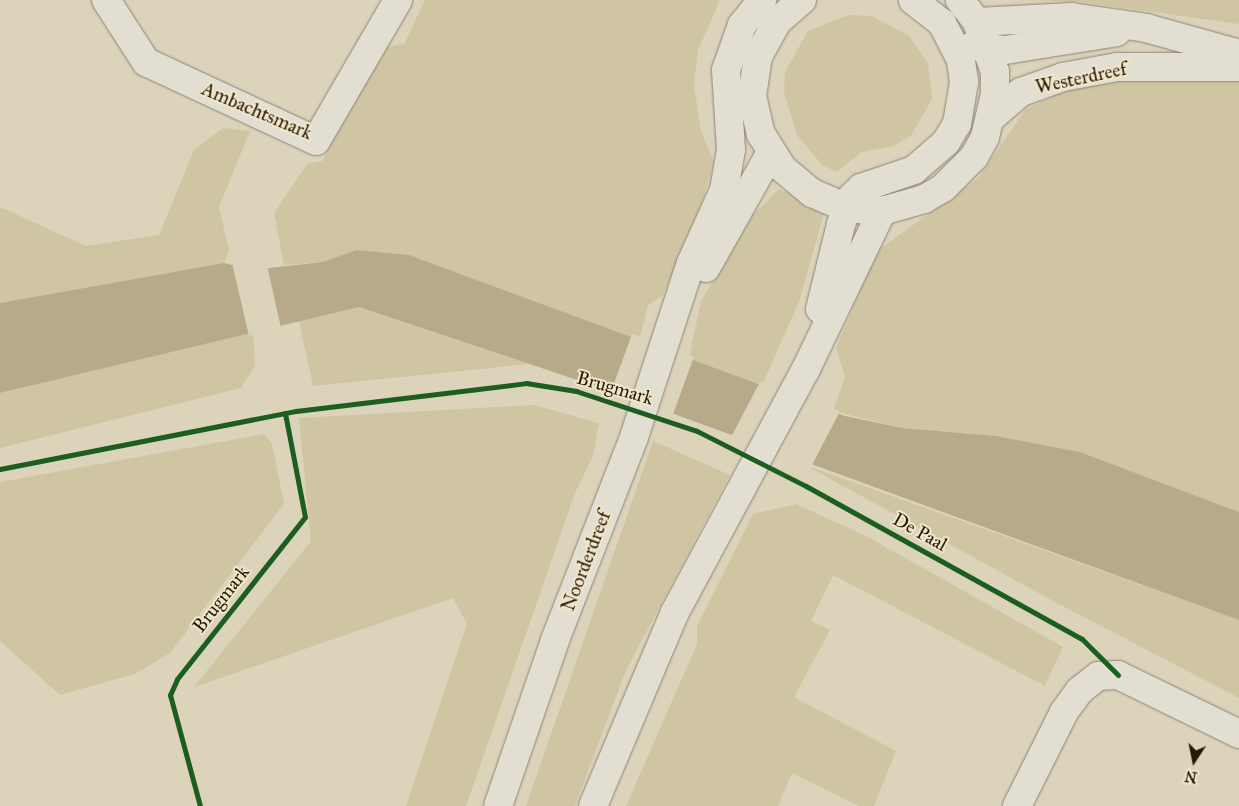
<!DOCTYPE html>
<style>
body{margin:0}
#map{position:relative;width:1239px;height:806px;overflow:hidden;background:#dbd3ba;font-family:"IM FELL Great Primer",serif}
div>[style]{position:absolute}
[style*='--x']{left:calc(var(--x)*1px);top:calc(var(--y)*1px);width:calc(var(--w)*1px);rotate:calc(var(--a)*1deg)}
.green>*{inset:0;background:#d0c5a3}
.water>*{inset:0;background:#b6aa8a}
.pier>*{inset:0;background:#dbd3ba;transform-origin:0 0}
.roads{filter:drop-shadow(0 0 1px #8c8576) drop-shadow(0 0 1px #8c8576)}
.street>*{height:28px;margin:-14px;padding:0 14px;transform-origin:14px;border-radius:14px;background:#e3ded2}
.secondary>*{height:28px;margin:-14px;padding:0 14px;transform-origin:14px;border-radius:14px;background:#e3ded2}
.cycleway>*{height:5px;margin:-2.5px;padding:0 2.5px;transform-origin:2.5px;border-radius:2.5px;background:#1b5e20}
span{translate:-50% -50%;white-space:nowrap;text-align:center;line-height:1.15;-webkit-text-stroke:4px #f0e7ca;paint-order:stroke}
.street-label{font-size:19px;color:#27180a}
.north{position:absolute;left:1169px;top:736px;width:50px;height:50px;-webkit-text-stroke:4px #f0e7ca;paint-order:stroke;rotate:191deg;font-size:14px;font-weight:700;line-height:20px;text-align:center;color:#27180a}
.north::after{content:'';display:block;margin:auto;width:18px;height:22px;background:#27180a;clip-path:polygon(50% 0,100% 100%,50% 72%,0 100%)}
</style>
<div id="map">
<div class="green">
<div style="clip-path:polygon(425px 0,720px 0,698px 50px,694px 85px,701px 131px,714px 162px,696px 222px,662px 296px,648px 305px,639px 340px,409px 255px,356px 250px,323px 262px,284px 265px,274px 213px,307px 164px,322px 161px,377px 49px,404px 44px)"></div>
<div style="clip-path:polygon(1017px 0,1239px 0,1239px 24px,1082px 2px)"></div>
<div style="clip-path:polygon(848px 15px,872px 16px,909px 36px,928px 63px,932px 99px,911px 136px,893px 146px,861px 152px,837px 172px,822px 165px,797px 135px,784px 92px,785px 72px,808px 31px)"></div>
<div style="clip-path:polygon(1159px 75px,1239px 78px,1239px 512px,1080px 452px,996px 436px,902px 428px,833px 411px,845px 377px,836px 348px,877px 251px,978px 178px,1025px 110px,1080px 82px)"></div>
<div style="clip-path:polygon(223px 128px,250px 131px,219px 207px,229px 250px,224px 263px,0 303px,0 207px,86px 246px,159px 235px,194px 150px)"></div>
<div style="clip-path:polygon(779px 189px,825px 210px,799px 302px,762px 385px,689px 358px,701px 301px,750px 218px)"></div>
<div style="clip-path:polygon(359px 307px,529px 364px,313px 386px,299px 321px)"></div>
<div style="clip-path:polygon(253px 332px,255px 366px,241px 388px,0 448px,0 393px)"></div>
<div style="clip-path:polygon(534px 405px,599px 423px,593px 456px,575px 493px,466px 806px,406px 806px,467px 624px,453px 598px,194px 687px,311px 541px,299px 418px)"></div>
<div style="clip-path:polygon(264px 434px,272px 444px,284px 504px,170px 653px,135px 674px,60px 695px,0 641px,0 482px)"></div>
<div style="clip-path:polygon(653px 441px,730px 475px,626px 670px,575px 806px,526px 806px)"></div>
<div style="clip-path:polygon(805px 465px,1239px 620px,1239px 698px,1055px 602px)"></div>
<div style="clip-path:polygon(796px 504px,868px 537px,1063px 647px,1045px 686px,833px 575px,811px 621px,830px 630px,794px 697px,896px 751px,874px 806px,859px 806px,792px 773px,778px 806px,626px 806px,697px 644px,697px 626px,753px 514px)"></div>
</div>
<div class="water">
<div style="clip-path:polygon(356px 250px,409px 255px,845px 416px,902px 428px,996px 436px,1080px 452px,1239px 512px,1239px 620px,622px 395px,359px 307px,0 393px,0 303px,224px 263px,251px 270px,323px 262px)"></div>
</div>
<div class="pier">
<div style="clip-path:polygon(232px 263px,251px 268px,267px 265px,281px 328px,249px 336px)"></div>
<div style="left:632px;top:334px;width:66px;height:64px;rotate:20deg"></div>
<div style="clip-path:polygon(760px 382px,840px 411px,810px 469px,730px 439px)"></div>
</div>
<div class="roads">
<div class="street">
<div style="--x:106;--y:0;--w:74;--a:57.2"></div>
<div style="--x:146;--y:62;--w:187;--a:24.9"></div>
<div style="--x:316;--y:141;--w:163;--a:-59.8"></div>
<div style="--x:1017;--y:806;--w:105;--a:-63.4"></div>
<div style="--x:1064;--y:712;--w:26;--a:-54"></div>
<div style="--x:1079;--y:691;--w:24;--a:-38"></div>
<div style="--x:1098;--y:676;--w:20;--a:-3"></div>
<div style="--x:1118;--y:675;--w:135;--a:26"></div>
</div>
<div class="secondary">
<div style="--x:802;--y:0;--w:33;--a:139"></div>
<div style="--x:777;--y:22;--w:39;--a:119"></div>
<div style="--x:758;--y:56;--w:40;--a:98.5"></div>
<div style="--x:752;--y:96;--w:39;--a:77"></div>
<div style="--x:761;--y:134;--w:40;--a:58"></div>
<div style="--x:782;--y:168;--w:39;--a:40"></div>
<div style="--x:812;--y:193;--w:38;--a:23"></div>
<div style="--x:847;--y:208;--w:35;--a:5"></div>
<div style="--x:882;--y:211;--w:44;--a:-15.9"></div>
<div style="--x:924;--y:199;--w:22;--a:-30"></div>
<div style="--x:943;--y:188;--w:44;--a:-45"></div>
<div style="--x:974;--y:157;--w:23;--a:-61"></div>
<div style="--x:985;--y:137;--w:44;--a:-76.9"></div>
<div style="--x:995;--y:94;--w:22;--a:-90"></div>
<div style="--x:995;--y:72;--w:53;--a:-109.8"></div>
<div style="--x:977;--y:22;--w:28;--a:-128"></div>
<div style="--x:977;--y:22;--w:94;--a:-3"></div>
<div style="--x:1071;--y:17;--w:76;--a:8.3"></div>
<div style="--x:1146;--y:28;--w:97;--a:15.6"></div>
<div style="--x:972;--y:46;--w:33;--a:7"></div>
<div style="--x:1005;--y:50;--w:113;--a:-9.1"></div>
<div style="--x:992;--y:117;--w:38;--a:-41"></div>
<div style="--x:1021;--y:92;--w:45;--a:-19.7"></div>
<div style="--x:1063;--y:77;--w:55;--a:-10.5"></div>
<div style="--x:1117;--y:67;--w:122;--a:0"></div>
<div style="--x:706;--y:268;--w:133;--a:-60.7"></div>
<div style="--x:820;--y:309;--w:88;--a:-76.1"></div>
<div style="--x:841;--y:224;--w:29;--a:-68"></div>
<div style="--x:852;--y:197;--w:13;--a:-45"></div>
<div style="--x:861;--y:188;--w:56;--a:-18.8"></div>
<div style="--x:914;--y:170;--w:43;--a:-41.2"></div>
<div style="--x:946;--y:142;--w:21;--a:-59"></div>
<div style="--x:957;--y:124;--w:43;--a:-80.5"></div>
<div style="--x:964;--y:82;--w:22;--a:-98"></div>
<div style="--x:961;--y:60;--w:42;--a:-117.2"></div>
<div style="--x:942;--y:23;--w:37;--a:-142"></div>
<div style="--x:498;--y:806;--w:176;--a:-71"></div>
<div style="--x:555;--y:640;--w:218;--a:-68.7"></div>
<div style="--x:634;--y:437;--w:183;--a:-71.9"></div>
<div style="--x:691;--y:263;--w:80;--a:-65.7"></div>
<div style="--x:724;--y:190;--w:41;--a:-80.1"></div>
<div style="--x:731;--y:150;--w:80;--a:-93.6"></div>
<div style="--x:726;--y:70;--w:48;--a:-70.4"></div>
<div style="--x:742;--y:25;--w:32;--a:-51"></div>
<div style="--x:593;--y:806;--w:211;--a:-67.1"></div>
<div style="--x:675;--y:612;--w:274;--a:-61.7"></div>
<div style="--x:805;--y:371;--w:178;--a:-64.3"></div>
</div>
</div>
<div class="cycleway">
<div style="--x:0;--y:469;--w:302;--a:-11.1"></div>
<div style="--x:296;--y:411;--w:232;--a:-6.9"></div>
<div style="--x:526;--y:383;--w:51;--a:9.1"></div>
<div style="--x:576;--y:391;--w:127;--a:18.3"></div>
<div style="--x:697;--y:431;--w:122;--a:26.8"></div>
<div style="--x:806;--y:486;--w:316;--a:29"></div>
<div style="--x:1082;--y:639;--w:51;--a:45"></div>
<div style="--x:200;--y:806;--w:115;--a:-105.1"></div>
<div style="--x:170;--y:695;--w:17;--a:-66"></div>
<div style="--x:177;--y:679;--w:206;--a:-51.7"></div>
<div style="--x:305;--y:517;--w:106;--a:-100.9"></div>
</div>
<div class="street-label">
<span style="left:1081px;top:78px;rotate:-12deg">Westerdreef</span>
<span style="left:257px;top:111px;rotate:23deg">Ambachtsmark</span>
<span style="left:615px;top:388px;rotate:16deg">Brugmark</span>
<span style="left:920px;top:532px;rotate:29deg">De Paal</span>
<span style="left:586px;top:561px;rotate:-69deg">Noorderdreef</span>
<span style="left:221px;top:599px;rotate:-52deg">Brugmark</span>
</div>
<div class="north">N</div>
</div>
